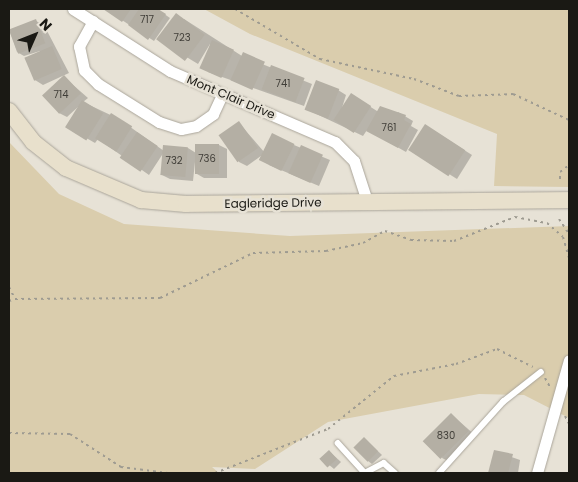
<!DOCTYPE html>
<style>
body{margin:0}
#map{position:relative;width:578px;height:482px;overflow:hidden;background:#e7e2d6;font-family:Poppins,sans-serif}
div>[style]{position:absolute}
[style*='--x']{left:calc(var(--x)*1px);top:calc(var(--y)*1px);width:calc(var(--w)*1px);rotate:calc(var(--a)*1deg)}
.green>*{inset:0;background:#dacdad}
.shadow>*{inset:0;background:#0003}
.building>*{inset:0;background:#b4afa4;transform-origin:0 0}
.path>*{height:2px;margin-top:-1px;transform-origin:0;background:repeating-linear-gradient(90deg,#9e9b91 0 2.5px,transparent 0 6.5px)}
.roads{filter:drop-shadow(0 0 1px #aaa59a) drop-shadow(0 0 1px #aaa59a)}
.service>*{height:5.5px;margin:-2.75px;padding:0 2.75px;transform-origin:2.75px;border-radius:2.75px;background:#fff}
.minor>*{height:11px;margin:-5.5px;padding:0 5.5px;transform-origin:5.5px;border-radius:5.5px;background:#fff}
.secondary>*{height:16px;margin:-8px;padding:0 8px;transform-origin:8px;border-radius:8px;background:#e8e0cc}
span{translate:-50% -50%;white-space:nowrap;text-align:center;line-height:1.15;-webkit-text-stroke:5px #e7e2d6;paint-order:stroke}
.number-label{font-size:10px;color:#403e38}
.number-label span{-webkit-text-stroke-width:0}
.street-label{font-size:12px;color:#1a1914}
.frame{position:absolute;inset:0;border:10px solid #1a1914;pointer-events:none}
.north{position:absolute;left:10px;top:10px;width:50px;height:50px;-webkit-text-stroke:4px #e7e2d6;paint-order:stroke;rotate:46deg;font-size:14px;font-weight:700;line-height:20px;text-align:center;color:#1a1914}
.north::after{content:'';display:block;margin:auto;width:18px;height:22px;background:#1a1914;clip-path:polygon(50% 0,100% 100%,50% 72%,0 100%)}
</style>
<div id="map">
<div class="green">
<div style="clip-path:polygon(204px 9px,569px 9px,569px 187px,494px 186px,497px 134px,250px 34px)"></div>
<div style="clip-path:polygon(9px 142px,59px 194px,124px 224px,290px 236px,569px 226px,569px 418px,524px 395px,479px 394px,328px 422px,255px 469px,212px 467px,219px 473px,9px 473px)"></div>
</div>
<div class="shadow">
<div style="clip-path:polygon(105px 9px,157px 9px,170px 18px,154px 41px)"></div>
<div style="clip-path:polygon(184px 19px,242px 56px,312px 84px,304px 106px,208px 72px,210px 44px,198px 64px,160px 41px)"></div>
<div style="clip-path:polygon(36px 21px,44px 25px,69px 73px,43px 85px,35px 80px,40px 51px,24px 56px,17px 52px,9px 30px)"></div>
<div style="clip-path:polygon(64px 77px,88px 98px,83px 102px,119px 119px,164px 151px,188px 148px,196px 153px,219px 145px,227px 149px,227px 178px,204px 178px,197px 174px,195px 162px,193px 181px,170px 179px,162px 175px,164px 152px,149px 175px,98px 139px,95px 143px,67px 127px,79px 106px,67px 117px,59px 113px)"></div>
<div style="clip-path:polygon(338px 90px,346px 95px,341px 111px,358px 99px,377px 111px,395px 116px,398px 112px,413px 121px,411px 126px,418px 130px,406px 152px,367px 130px,363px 136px,306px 109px)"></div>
<div style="clip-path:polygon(239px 123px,265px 153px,294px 145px,330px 160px,319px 186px,269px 165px,265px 153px,247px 166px,239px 162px)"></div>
<div style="clip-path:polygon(433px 130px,472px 155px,457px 179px,449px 174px)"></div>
<div style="clip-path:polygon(451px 414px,476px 436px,450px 462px,442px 458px)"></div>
<div style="clip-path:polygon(364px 438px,382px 455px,372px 464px,368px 461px)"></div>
<div style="clip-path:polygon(495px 451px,520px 460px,518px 473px,490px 473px)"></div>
<div style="clip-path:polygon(330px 452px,341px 462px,334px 469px,322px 459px)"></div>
</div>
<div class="building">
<div style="clip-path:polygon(103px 9px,131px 9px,122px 22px)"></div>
<div style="clip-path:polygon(139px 9px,158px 9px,166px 14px,148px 40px,128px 25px)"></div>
<div style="left:176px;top:13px;width:36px;height:33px;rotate:37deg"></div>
<div style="left:36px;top:19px;width:26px;height:29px;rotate:69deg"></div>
<div style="left:212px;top:40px;width:24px;height:31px;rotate:24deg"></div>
<div style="left:52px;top:46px;width:25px;height:30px;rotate:67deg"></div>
<div style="left:243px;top:52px;width:24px;height:31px;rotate:24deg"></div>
<div style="left:271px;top:65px;width:36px;height:26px;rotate:21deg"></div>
<div style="left:64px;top:75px;width:25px;height:30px;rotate:47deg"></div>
<div style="left:316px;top:80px;width:25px;height:32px;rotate:21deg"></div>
<div style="left:351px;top:93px;width:24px;height:32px;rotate:33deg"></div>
<div style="left:82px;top:100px;width:25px;height:32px;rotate:32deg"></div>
<div style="clip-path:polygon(380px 106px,406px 115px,404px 120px,411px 124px,398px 148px,366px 131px)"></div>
<div style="left:111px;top:113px;width:25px;height:30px;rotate:32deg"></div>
<div style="left:239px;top:121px;width:33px;height:25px;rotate:55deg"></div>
<div style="left:425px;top:124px;width:48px;height:31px;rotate:33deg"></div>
<div style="left:137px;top:132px;width:25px;height:31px;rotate:34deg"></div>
<div style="left:272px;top:133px;width:25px;height:30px;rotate:26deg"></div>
<div style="left:195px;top:144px;width:24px;height:30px"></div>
<div style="left:163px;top:145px;width:25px;height:30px;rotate:5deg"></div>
<div style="left:301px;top:145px;width:24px;height:31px;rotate:24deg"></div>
<div style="left:451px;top:413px;width:25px;height:40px;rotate:45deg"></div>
<div style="left:364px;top:437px;width:20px;height:15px;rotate:45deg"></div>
<div style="left:329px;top:450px;width:12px;height:13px;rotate:48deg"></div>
<div style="clip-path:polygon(494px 450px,513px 454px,508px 473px,488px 473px)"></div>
</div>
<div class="path">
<div style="--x:235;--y:9;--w:99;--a:30.5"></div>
<div style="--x:320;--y:59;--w:96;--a:12"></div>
<div style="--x:414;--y:79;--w:48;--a:20.7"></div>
<div style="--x:459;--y:96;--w:54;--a:-2.1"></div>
<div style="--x:513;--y:94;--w:62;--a:24.9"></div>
<div style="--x:560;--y:179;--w:7;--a:-90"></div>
<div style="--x:560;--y:172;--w:11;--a:-38"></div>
<div style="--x:559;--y:219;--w:18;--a:56"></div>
<div style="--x:9;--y:287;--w:13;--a:63"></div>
<div style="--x:15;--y:299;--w:145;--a:-0.4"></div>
<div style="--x:160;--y:298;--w:103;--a:-25.8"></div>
<div style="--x:253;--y:253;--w:73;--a:-1.6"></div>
<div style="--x:326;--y:251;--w:38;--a:-12"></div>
<div style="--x:363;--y:243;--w:25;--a:-29"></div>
<div style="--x:385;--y:231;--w:28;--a:19"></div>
<div style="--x:411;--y:240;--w:43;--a:1.3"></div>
<div style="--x:454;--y:241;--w:66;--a:-21.5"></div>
<div style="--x:515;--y:217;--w:33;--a:11"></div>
<div style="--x:547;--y:223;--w:21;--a:41"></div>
<div style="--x:563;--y:237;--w:22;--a:74"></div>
<div style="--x:9;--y:301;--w:6;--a:-18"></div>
<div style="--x:545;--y:378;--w:10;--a:61"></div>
<div style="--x:565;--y:416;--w:9;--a:63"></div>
<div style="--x:9;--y:433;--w:61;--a:0.9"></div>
<div style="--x:70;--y:434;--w:61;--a:32.9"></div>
<div style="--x:121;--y:467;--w:47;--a:7.3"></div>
<div style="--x:215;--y:473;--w:121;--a:-21.3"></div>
<div style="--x:328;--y:429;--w:85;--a:-38.8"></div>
<div style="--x:394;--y:376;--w:63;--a:-11"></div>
<div style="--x:456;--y:364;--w:44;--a:-20.1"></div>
<div style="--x:497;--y:349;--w:40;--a:26.6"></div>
</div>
<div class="roads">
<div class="service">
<div style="--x:338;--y:443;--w:40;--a:48"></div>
<div style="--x:365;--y:473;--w:21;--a:-28"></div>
<div style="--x:384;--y:463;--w:15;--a:42"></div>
<div style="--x:439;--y:473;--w:96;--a:-48"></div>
<div style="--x:503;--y:402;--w:48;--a:-38.3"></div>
</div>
<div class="minor">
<div style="--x:73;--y:9;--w:115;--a:32.6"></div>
<div style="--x:170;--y:71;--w:180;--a:23.3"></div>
<div style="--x:335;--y:142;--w:27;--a:45"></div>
<div style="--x:354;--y:161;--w:42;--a:72"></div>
<div style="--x:93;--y:21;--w:29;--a:119"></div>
<div style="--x:79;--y:46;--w:25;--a:78"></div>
<div style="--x:84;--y:70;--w:20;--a:45"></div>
<div style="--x:98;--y:84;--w:72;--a:31.9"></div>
<div style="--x:159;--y:122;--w:23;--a:18"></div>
<div style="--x:181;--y:129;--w:15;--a:-11"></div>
<div style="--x:196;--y:126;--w:21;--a:-35"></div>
<div style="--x:213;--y:114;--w:21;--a:-65"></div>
<div style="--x:537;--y:473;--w:117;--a:-74.2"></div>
</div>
<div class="secondary">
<div style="--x:9;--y:111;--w:39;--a:52"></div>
<div style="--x:33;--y:142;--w:42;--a:38.2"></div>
<div style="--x:66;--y:168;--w:82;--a:23.1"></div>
<div style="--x:141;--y:200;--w:45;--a:5.1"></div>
<div style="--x:186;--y:204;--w:383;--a:-0.6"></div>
</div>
</div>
<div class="number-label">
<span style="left:147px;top:20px">717</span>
<span style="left:182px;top:38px">723</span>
<span style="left:283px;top:84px">741</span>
<span style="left:61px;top:95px">714</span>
<span style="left:389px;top:128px">761</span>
<span style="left:207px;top:159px">736</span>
<span style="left:174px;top:161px">732</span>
<span style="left:446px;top:436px">830</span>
</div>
<div class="street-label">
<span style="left:231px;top:97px;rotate:23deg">Mont Clair Drive</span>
<span style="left:273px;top:203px;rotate:-1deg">Eagleridge Drive</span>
</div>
<div class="frame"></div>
<div class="north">N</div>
</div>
